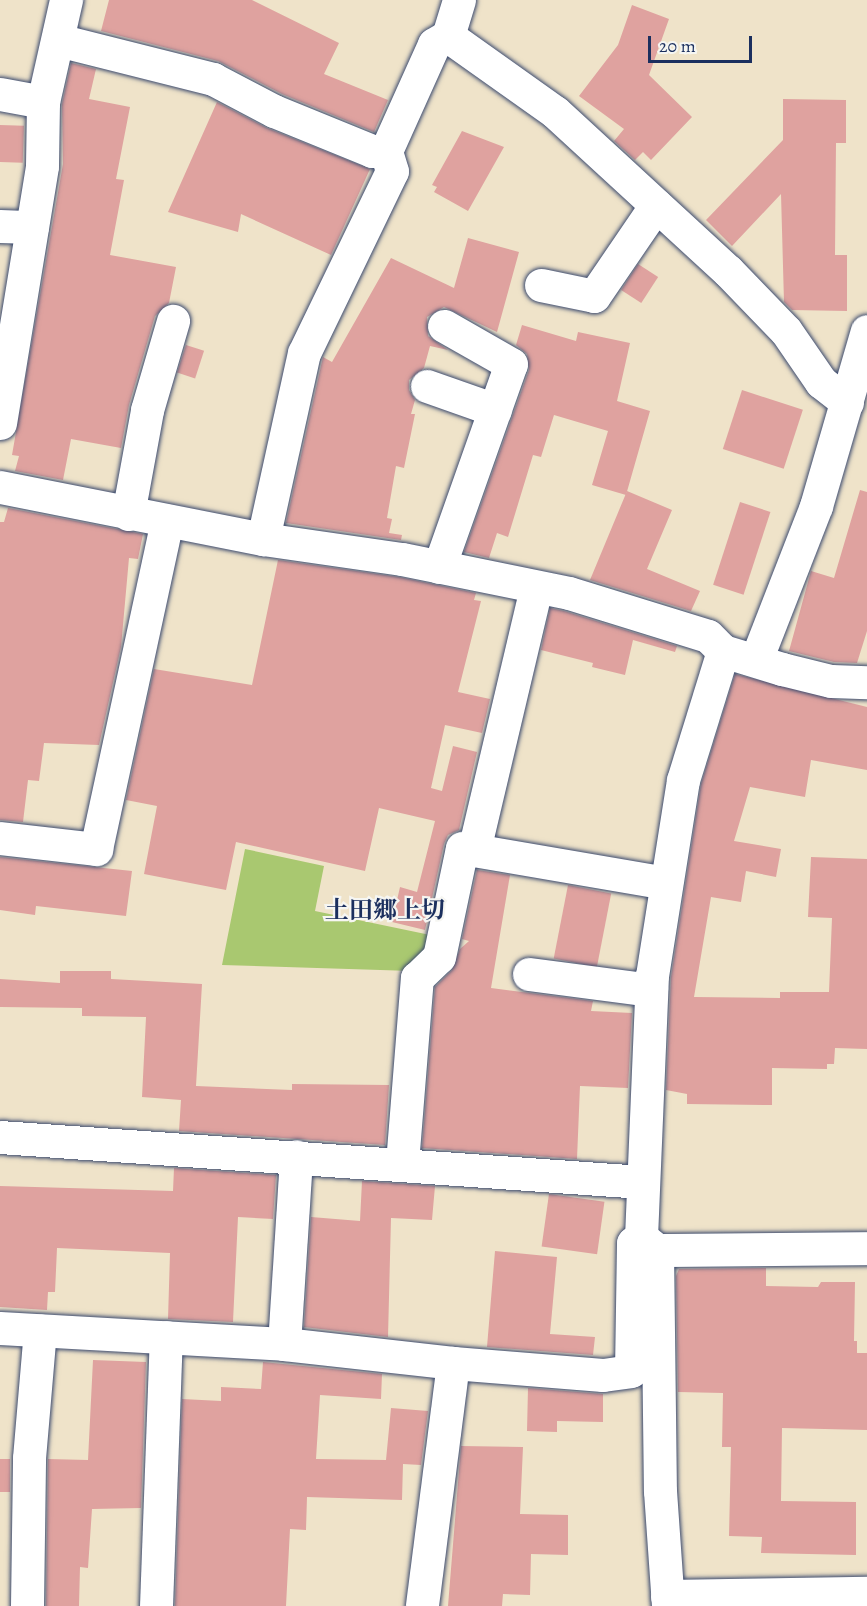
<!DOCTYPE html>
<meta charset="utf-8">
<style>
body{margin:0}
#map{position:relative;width:867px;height:1606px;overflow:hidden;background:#efe3c9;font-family:Alegreya,"Noto Serif JP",serif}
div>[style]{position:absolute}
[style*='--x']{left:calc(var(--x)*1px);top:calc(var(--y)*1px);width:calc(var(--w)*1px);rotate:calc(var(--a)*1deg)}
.green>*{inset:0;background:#a9c870}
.building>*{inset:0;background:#dfa29f;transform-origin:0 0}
.roads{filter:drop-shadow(0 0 2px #3b4a6e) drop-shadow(0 0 2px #3b4a6e)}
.minor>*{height:33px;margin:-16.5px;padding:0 16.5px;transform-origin:16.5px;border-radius:16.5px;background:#fff}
span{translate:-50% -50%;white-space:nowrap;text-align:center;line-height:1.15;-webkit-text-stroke:4.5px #f6f6f2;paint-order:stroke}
.quarter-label{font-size:24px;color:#1b2f5e;font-weight:700}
.scale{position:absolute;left:648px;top:36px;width:104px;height:27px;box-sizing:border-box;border:3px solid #1b2f5e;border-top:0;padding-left:8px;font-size:18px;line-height:21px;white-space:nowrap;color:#1b2f5e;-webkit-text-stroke:4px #f6f6f2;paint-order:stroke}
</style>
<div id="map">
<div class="green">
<div style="clip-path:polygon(245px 849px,324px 866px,315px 911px,435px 936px,412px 971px,222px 965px)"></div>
</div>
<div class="building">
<div style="clip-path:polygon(109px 0,252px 0,339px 43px,324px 74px,388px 100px,374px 132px,282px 94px,218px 61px,101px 31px)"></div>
<div style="clip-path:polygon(632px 5px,669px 19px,649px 75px,692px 117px,651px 160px,643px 152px,635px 160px,614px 141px,624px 129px,579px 96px,618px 45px)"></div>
<div style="clip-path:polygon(71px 63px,96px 69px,89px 99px,130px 107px,116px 179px,124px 180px,110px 255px,176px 267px,169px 303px,155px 316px,129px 405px,121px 448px,71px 439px,63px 480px,15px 471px,19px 456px,12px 455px,63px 164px,62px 104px)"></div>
<div style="clip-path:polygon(783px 99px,846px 100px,846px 143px,836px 143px,835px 255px,847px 255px,847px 311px,792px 310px,784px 302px,781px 194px,732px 246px,706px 220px,783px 140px)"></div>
<div style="clip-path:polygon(217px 102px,267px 128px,370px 169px,331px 255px,241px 214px,238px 232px,168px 212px)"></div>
<div style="left:0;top:125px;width:24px;height:37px;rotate:2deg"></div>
<div style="clip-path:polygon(462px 131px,504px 147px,468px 211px,434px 192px,437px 187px,432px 185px)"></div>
<div style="clip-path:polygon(468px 238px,519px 252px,497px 332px,444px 307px,427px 317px,428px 336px,448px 350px,430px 346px,424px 368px,409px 380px,409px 390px,415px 400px,411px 414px,415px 414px,404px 468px,396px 466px,387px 518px,392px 519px,389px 533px,402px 535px,401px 540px,286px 523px,323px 357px,332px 362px,391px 258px,454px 288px)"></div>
<div style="left:638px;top:264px;width:24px;height:31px;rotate:33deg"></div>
<div style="clip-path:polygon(522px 325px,576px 341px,578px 332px,630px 343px,617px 401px,650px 411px,626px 495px,592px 485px,608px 431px,554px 415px,541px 457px,533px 455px,508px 537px,497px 533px,489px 558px,464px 552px,529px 370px,527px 354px,516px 345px)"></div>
<div style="left:186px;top:345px;width:19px;height:29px;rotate:18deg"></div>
<div style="left:742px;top:390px;width:64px;height:62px;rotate:18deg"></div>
<div style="clip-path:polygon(860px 490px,867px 492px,867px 631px,857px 663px,834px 662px,789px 651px,811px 571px,834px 578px)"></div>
<div style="clip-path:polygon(627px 491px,672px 510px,647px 569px,700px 591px,691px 611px,590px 580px)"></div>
<div style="left:740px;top:502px;width:32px;height:87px;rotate:18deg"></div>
<div style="clip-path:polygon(8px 508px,143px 534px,138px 559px,129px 558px,121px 647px,99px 745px,44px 743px,39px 781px,28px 780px,23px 822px,0 820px,0 522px,4px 522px)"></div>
<div style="clip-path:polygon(278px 560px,399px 577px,476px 593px,474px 600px,481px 601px,458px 692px,490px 699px,482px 733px,445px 725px,431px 788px,442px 791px,453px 746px,477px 752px,459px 830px,448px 835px,444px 844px,425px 930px,392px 922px,400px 887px,417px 892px,435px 821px,379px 808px,365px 871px,236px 842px,226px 890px,144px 874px,157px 806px,126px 800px,154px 669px,252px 685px)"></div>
<div style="clip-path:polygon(550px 608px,564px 611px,677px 646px,675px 652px,633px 640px,625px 675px,592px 667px,593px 663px,541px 650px)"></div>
<div style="clip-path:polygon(735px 674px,867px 707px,867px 770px,811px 760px,805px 797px,750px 787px,734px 841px,781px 849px,776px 877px,746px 871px,741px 902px,711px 897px,694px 997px,780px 998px,780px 992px,829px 992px,832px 918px,808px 917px,811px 857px,867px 859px,867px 1049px,835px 1048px,834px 1064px,827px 1064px,827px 1069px,772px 1068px,772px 1105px,687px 1104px,687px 1094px,666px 1090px,671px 977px,701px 784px)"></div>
<div style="clip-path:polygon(0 857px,132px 871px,126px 916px,36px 906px,35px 915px,0 910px)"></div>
<div style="clip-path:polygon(477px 870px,510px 875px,491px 988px,593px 1001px,591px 1011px,632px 1013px,628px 1088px,580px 1086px,577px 1159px,422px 1148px,435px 987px,452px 970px,460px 949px,469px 941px,462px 939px)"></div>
<div style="left:568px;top:885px;width:44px;height:75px;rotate:11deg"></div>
<div style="clip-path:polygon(60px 971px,111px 971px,111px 979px,202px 984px,196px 1086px,292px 1090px,292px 1084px,389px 1085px,385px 1145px,179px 1131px,181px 1100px,142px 1097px,146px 1017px,82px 1016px,82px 1008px,0 1007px,0 979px,60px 983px)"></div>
<div style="clip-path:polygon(174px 1168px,276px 1175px,273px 1219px,238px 1217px,233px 1322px,168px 1319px,170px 1253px,57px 1248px,55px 1292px,48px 1292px,47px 1310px,0 1307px,0 1186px,173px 1191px)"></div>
<div style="clip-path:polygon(362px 1181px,435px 1186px,432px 1220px,391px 1218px,388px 1337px,304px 1327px,311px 1217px,360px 1221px)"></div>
<div style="left:549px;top:1194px;width:56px;height:53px;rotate:8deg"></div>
<div style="clip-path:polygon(495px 1251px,557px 1257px,550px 1334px,595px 1337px,593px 1355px,487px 1347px)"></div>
<div style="clip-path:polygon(766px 1268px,766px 1286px,818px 1287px,821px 1282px,855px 1282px,854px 1341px,857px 1341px,857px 1353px,867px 1353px,867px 1430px,782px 1428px,781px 1501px,856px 1502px,856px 1555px,761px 1553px,762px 1537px,729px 1536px,731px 1447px,722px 1447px,723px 1393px,678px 1392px,676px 1276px,679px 1269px)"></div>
<div style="clip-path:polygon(93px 1360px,146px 1362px,141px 1508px,92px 1509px,88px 1568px,80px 1567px,79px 1606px,46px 1606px,48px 1459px,88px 1460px)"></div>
<div style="clip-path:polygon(263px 1362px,382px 1374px,381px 1399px,320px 1395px,316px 1459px,386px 1460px,391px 1408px,428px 1411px,421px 1465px,403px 1464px,402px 1500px,307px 1497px,306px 1530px,290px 1529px,286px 1606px,175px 1606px,182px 1399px,221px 1401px,221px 1387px,261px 1389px)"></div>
<div style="clip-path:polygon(528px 1388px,603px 1394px,603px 1422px,557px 1421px,557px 1432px,527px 1431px)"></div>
<div style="clip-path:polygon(461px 1446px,523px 1447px,520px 1514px,568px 1515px,568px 1555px,531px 1554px,530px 1595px,503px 1594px,502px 1606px,448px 1606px)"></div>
<div style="left:0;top:1459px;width:10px;height:33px"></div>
</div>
<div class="roads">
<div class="minor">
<div style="--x:459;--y:0;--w:38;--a:107"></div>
<div style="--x:448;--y:36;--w:131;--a:35.4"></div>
<div style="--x:555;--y:112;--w:235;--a:42.6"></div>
<div style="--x:728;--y:271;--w:83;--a:46"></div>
<div style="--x:786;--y:331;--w:62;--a:55.5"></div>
<div style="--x:821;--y:382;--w:33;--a:38"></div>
<div style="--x:58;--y:40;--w:160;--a:14.1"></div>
<div style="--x:213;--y:79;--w:69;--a:27.7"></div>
<div style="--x:274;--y:111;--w:106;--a:22.2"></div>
<div style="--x:372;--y:151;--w:14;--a:0"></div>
<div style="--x:0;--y:94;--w:44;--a:10.5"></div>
<div style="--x:0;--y:226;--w:32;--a:2"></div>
<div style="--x:541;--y:285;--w:54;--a:11.7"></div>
<div style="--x:594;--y:296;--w:110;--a:-55.7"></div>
<div style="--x:427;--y:386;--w:72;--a:19.4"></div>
<div style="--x:0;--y:423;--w:260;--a:-80.7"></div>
<div style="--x:42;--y:166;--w:64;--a:-89.1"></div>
<div style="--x:43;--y:102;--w:105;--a:-77.3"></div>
<div style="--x:0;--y:487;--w:268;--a:11.2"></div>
<div style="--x:263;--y:539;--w:140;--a:8.2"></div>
<div style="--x:402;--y:559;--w:170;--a:11.5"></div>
<div style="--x:569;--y:593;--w:145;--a:17.2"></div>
<div style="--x:708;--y:636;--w:21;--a:45"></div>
<div style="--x:723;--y:651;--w:62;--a:17"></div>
<div style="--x:782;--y:669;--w:50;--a:13.8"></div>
<div style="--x:831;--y:681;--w:36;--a:2"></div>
<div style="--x:128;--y:514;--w:106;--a:-79.6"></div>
<div style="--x:147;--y:410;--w:93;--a:-73.7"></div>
<div style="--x:263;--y:539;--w:190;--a:-77.6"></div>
<div style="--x:304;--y:353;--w:202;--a:-64.2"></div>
<div style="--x:392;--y:171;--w:21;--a:-107"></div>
<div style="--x:386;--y:151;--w:117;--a:-65.8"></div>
<div style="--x:434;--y:44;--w:16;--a:-30"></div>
<div style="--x:439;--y:567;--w:215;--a:-70.5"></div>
<div style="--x:511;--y:364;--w:77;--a:-150.4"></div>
<div style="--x:723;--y:651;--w:135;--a:107.2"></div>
<div style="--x:683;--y:780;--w:197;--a:99"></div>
<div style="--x:652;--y:975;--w:262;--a:92.4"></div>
<div style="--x:641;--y:1237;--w:21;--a:39"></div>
<div style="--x:657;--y:1250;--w:210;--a:-0.5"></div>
<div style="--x:756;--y:660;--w:165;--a:-68.7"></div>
<div style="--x:816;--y:506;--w:182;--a:-73.8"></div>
<div style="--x:0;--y:838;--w:97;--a:6.5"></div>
<div style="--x:96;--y:849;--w:336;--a:-77.8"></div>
<div style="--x:474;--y:850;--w:270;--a:-76.7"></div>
<div style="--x:529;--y:974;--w:123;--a:7.5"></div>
<div style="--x:0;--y:1137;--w:644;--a:4.01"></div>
<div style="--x:402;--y:1163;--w:186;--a:-85.4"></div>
<div style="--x:417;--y:978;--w:30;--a:-44"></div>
<div style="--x:439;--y:957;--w:111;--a:-78.1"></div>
<div style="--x:462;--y:848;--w:207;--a:9.7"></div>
<div style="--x:657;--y:1250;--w:241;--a:89.3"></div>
<div style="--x:660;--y:1491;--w:115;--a:86"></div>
<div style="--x:0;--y:1328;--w:284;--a:3.2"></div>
<div style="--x:284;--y:1344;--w:170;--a:6.4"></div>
<div style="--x:453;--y:1363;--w:245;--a:97.3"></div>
<div style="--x:284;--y:1344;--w:188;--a:-86.3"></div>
<div style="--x:453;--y:1363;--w:150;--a:4.6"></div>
<div style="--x:603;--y:1375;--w:28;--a:-8"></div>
<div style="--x:631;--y:1371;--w:128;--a:-89.1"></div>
<div style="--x:633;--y:1243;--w:10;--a:-37"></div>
<div style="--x:667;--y:1596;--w:200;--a:-0.9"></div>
<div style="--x:27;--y:1606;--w:148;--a:-89.2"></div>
<div style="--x:29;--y:1458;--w:128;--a:-85.1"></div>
<div style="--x:156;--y:1606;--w:269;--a:-87.9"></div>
</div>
</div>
<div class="quarter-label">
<span style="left:385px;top:911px">土田郷上切</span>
</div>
<div class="scale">20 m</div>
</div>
